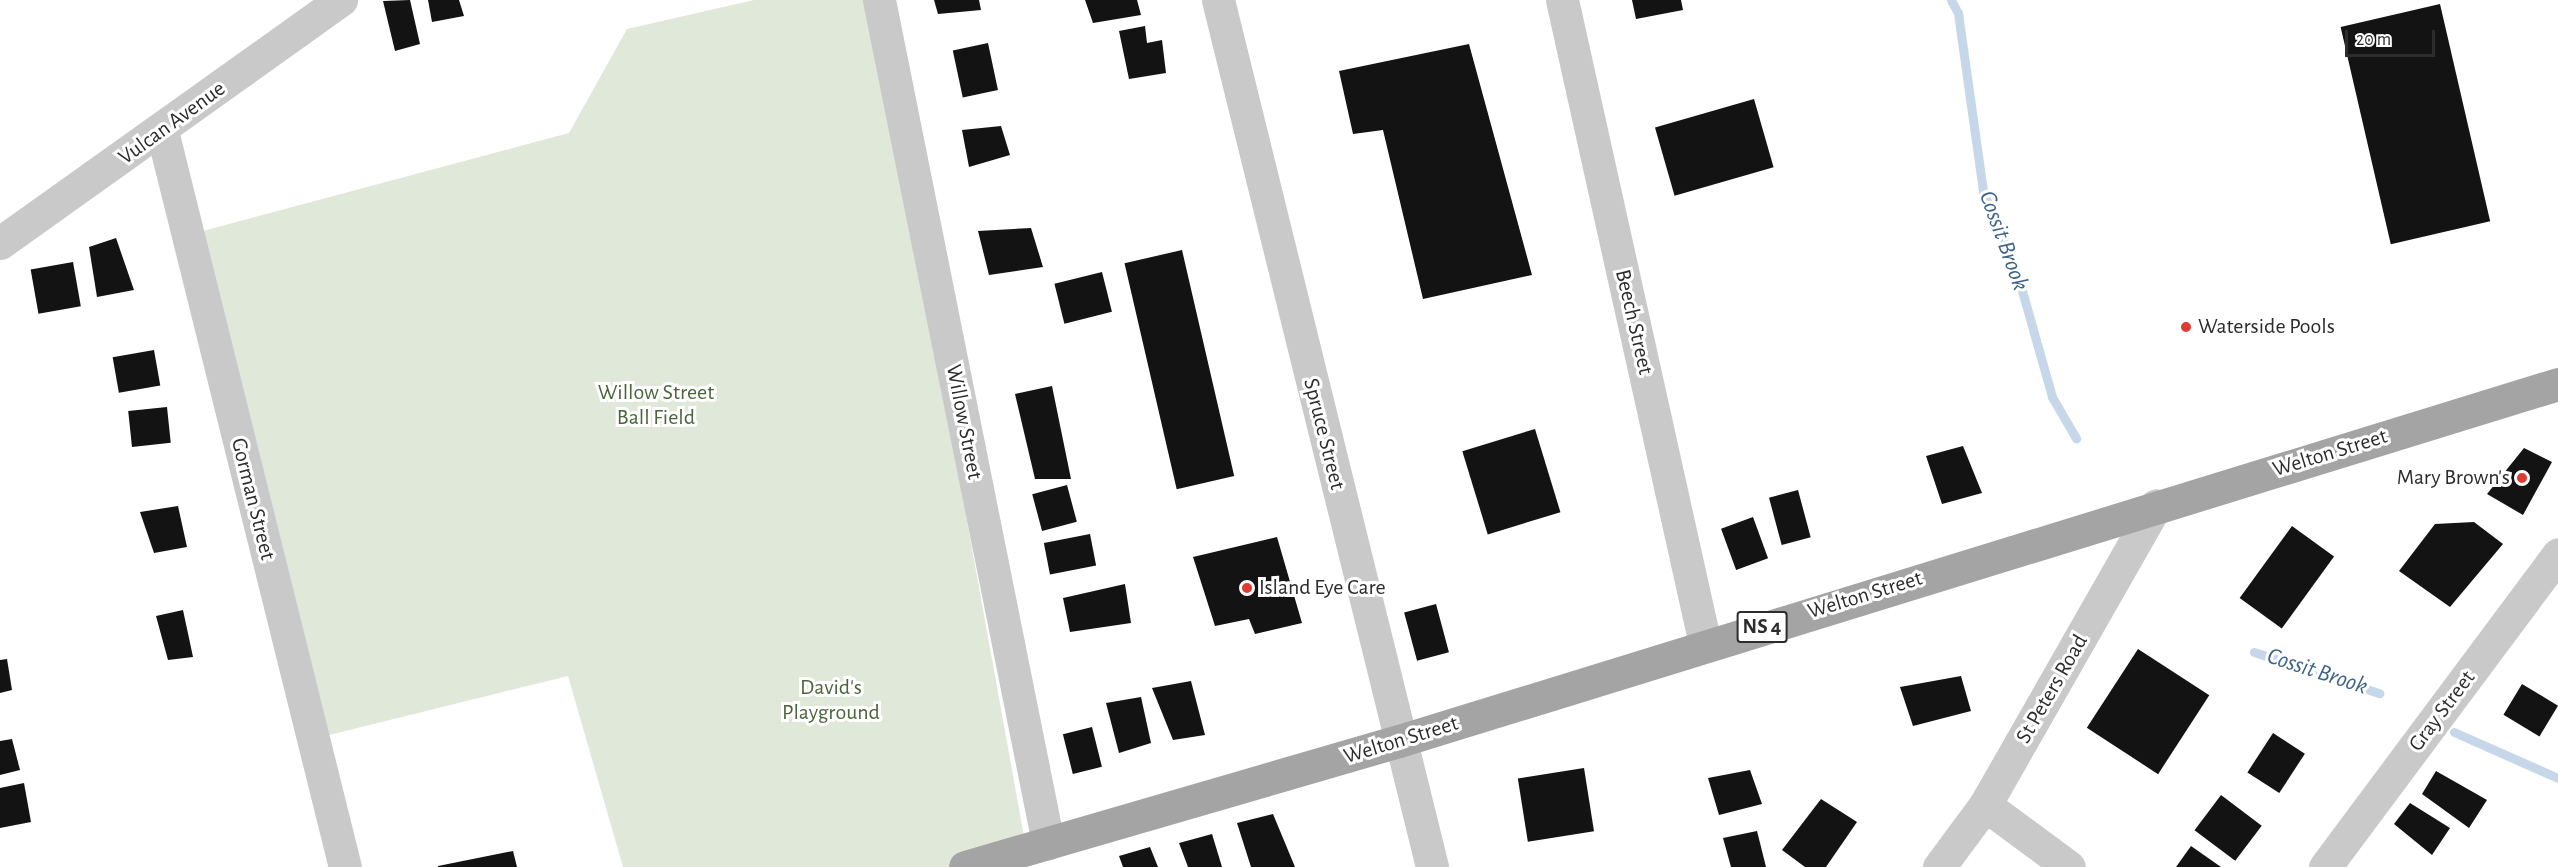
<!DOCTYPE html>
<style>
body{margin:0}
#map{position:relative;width:2558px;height:867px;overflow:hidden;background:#fff;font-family:"Alegreya Sans",sans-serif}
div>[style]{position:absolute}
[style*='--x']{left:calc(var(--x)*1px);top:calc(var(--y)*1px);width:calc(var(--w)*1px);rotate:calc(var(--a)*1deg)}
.green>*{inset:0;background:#e0e9d9}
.stream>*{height:9px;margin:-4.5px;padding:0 4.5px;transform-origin:4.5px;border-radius:4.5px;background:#c6d7e9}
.building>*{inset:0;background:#131313;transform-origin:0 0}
.minor>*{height:33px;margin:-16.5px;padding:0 16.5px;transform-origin:16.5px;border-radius:16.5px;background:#c9c9c9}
.major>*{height:33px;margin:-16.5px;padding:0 16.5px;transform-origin:16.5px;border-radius:16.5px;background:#a4a4a4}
.dots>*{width:16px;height:16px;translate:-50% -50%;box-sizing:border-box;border:3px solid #fff;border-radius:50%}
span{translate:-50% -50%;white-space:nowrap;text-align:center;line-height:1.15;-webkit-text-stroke:6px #fff;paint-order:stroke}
.shield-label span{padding:2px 4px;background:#fff;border:2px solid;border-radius:4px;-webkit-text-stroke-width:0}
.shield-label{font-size:21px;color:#2c2c2c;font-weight:700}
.street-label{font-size:22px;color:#2c2c2c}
.poi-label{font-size:22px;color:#2c2c2c}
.left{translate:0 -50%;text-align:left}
.right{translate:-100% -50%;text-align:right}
.park-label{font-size:22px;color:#4a653c}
.water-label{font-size:24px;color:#3e6389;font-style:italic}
.scale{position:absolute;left:2345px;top:30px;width:90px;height:27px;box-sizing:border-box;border:3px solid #2c2c2c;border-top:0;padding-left:8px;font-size:18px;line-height:21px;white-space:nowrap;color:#2c2c2c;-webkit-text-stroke:4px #fff;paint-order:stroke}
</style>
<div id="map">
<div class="green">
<div style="clip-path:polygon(754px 0,873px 0,1027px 853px,978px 867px,623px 867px,568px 676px,313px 739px,188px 235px,569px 133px,627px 29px)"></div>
</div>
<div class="stream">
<div style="--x:1951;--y:0;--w:15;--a:62"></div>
<div style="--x:1958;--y:13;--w:180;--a:82"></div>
<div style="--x:1983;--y:191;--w:96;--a:68"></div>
<div style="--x:2019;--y:280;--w:122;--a:74.2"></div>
<div style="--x:2052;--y:397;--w:48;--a:59.7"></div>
<div style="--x:2254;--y:652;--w:132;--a:18.2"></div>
<div style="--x:2454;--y:732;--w:114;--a:23.9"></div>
</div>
<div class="building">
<div style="clip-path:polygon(410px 0,420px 44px,395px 51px,383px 1px)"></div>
<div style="clip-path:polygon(428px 0,459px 0,464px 16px,432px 22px)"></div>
<div style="clip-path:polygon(934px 0,979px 0,981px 10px,938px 14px)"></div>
<div style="clip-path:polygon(1085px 0,1137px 0,1141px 15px,1093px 23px)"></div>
<div style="clip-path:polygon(1632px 0,1681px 0,1683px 10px,1636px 19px)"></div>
<div style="left:2440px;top:4px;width:223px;height:102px;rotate:77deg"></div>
<div style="clip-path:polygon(1145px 26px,1147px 43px,1162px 40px,1166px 73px,1129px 79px,1119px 31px)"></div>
<div style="left:988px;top:43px;width:48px;height:36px;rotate:78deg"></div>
<div style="clip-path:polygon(1469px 44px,1532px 275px,1423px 299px,1383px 130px,1353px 134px,1339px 71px)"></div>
<div style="left:1754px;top:99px;width:71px;height:103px;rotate:74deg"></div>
<div style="clip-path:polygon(1001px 126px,1010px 155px,969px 167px,962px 130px)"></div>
<div style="clip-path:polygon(1031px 228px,1043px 267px,989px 275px,978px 231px)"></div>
<div style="clip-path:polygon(116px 238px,134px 290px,97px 297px,89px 247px)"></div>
<div style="left:1182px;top:250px;width:232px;height:59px;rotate:77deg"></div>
<div style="left:73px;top:262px;width:45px;height:43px;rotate:80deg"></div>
<div style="left:1102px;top:272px;width:41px;height:49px;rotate:76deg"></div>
<div style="left:154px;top:350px;width:36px;height:42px;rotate:80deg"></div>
<div style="clip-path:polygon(1052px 386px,1071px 479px,1035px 479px,1015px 394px)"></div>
<div style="left:167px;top:407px;width:36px;height:39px;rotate:84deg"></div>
<div style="left:1535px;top:429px;width:87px;height:76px;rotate:73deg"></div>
<div style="clip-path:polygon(1963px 446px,1982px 493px,1942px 504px,1926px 456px)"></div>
<div style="clip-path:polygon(2524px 448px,2552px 462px,2523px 515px,2487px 494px)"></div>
<div style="left:1067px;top:485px;width:38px;height:36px;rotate:75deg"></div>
<div style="left:1798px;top:490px;width:49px;height:30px;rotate:75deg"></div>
<div style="clip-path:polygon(178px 506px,187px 547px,154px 553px,140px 512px)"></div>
<div style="left:1753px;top:517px;width:44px;height:34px;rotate:70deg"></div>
<div style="clip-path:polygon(2474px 522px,2503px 544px,2450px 607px,2399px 571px,2435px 524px)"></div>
<div style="left:2292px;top:526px;width:52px;height:89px;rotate:36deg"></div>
<div style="left:1090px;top:534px;width:32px;height:47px;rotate:79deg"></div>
<div style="clip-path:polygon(1277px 537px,1302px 623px,1255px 634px,1249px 619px,1215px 626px,1193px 557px)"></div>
<div style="clip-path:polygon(1125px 584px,1131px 623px,1070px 632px,1063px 598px)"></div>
<div style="left:1436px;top:604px;width:50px;height:33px;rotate:75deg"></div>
<div style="clip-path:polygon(183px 610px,193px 657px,168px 660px,156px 616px)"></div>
<div style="left:2138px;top:649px;width:85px;height:94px;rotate:33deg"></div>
<div style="clip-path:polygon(7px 659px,12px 690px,0 693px,0 660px)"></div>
<div style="clip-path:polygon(1961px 676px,1971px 711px,1913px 726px,1900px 687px)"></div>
<div style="clip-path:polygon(1191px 681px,1205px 735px,1173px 740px,1152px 688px)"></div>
<div style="left:2522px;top:684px;width:42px;height:36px;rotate:31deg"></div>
<div style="clip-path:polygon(1141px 697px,1151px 743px,1119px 753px,1106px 703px)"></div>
<div style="left:1092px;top:727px;width:41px;height:30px;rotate:76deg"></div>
<div style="left:2273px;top:733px;width:38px;height:47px;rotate:33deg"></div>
<div style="clip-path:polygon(12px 739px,20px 770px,0 775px,0 741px)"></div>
<div style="left:1584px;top:768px;width:64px;height:67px;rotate:81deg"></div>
<div style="clip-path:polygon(1750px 770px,1762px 804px,1719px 815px,1708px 778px)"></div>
<div style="clip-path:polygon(2436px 771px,2487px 800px,2469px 828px,2422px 794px)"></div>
<div style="clip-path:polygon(24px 783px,31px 822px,0 828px,0 788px)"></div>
<div style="left:2221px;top:795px;width:51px;height:44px;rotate:37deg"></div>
<div style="clip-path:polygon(1821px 799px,1857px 822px,1826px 867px,1805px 867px,1782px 850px)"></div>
<div style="clip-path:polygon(2410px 803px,2450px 828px,2432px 855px,2394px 824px)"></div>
<div style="clip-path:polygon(1273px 814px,1295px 867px,1251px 867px,1237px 823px)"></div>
<div style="clip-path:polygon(1757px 831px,1766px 867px,1731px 867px,1723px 838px)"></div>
<div style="clip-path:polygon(1212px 834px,1222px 867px,1188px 867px,1179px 843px)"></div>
<div style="clip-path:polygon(2191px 846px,2221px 867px,2176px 867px)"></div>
<div style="clip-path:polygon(1150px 847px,1158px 867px,1123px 867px,1119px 856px)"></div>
<div style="clip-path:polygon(513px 851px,517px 867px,438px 867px,438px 866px)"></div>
</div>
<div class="minor">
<div style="--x:879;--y:0;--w:860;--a:78.66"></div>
<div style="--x:1218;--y:0;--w:893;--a:76.13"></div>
<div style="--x:1562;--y:0;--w:660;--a:77.48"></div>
<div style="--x:162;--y:131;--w:758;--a:76.04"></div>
<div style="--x:0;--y:243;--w:419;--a:-35.5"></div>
<div style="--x:1985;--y:805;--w:104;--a:36.4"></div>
<div style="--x:1939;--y:867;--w:77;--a:-53.4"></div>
<div style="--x:1985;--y:805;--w:345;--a:-60.3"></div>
<div style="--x:2325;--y:867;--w:390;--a:-53.3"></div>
</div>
<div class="major">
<div style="--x:965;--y:867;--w:452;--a:-16.2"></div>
<div style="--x:1399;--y:741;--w:1213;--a:-17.12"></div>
</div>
<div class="dots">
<div style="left:2186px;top:327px;background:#dd3b33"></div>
<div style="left:2522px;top:478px;background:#dd3b33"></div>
<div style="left:1247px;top:588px;background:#dd3b33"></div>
</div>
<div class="shield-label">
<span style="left:1762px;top:627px">NS 4</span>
</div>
<div class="street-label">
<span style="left:172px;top:123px;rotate:-36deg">Vulcan Avenue</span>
<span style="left:1634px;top:322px;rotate:77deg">Beech Street</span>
<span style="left:964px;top:422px;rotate:79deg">Willow Street</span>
<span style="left:1324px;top:434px;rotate:76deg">Spruce Street</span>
<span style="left:2330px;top:453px;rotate:-17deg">Welton Street</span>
<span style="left:253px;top:499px;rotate:76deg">Gorman Street</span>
<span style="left:1865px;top:595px;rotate:-17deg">Welton Street</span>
<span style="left:2052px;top:689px;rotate:-60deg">St Peters Road</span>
<span style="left:2442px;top:711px;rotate:-53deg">Gray Street</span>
<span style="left:1401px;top:740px;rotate:-17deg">Welton Street</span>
</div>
<div class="poi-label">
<span class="left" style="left:2198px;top:327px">Waterside Pools</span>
<span class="right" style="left:2510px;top:478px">Mary Brown's</span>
<span class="left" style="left:1259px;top:588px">Island Eye Care</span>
</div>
<div class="park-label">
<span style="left:656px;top:405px">Willow Street<br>Ball Field</span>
<span style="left:831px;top:700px">David's<br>Playground</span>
</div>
<div class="water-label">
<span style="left:2003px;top:241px;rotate:70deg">Cossit Brook</span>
<span style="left:2317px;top:672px;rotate:18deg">Cossit Brook</span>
</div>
<div class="scale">20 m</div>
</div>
